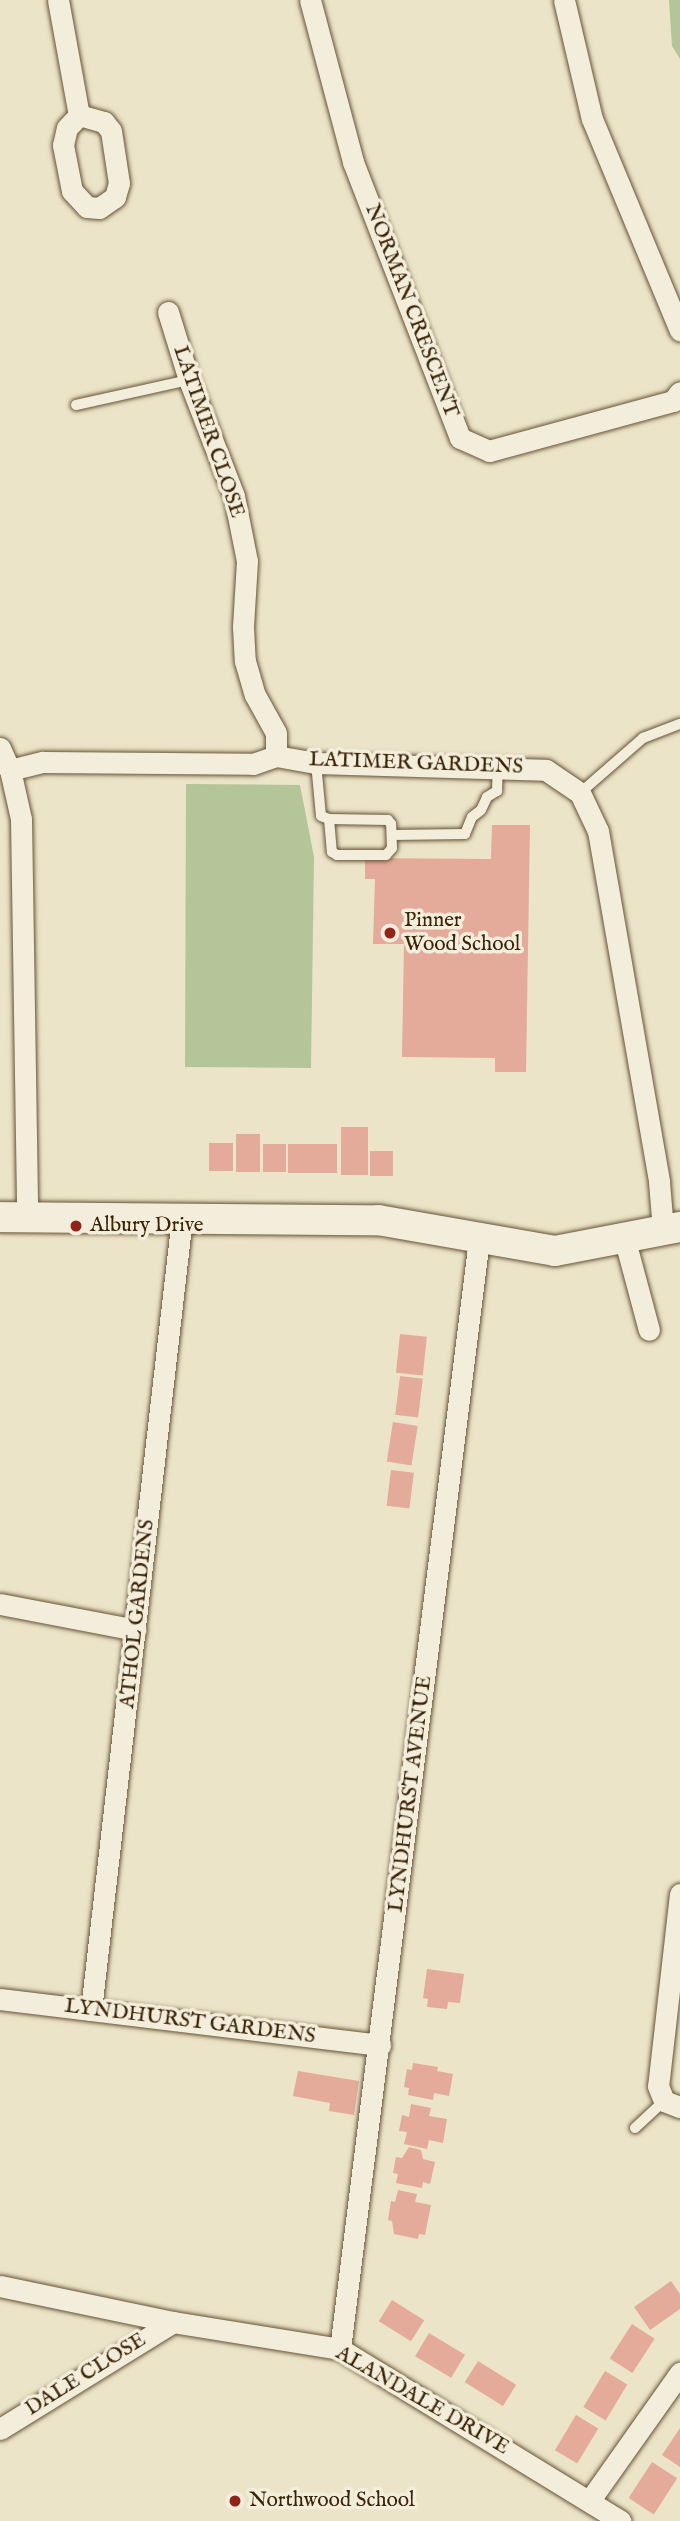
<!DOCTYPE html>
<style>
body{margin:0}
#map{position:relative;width:680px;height:2521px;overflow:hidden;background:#ece4c8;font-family:"IM FELL English",serif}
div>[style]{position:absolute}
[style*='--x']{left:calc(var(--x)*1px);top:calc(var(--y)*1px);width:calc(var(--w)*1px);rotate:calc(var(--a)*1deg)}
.green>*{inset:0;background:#b4c599}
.building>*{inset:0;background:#e4aa9a;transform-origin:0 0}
.roads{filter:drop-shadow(0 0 2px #665336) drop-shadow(0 0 2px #665336)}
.lane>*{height:10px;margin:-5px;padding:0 5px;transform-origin:5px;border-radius:5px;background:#f3eddb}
.street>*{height:21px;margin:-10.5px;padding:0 10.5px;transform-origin:10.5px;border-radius:10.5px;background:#f3eddb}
.secondary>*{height:30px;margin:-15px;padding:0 15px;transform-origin:15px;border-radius:15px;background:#f3eddb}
.dots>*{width:19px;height:19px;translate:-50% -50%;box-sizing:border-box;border:4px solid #f3eddb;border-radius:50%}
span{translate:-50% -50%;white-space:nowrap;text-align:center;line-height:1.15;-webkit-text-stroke:7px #f3eddb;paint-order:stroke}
.street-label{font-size:21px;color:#392306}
.poi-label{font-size:21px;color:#392306}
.left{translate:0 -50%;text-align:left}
</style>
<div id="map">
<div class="green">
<div style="clip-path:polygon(669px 0,680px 0,680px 59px,672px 46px)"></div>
<div style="clip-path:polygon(186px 784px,300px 785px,314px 857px,311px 1068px,185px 1067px)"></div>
</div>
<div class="building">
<div style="clip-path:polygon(492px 825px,530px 825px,526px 1072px,495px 1072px,495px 1058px,402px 1057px,404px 944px,373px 944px,375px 879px,365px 879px,365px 858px,491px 859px)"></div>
<div style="left:368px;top:1127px;width:48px;height:27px;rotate:90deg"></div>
<div style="left:236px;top:1134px;width:24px;height:38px"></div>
<div style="left:209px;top:1143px;width:24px;height:28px"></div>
<div style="left:263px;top:1144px;width:23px;height:28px"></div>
<div style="left:288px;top:1144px;width:49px;height:29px"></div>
<div style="left:370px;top:1151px;width:23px;height:25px"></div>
<div style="left:400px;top:1334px;width:27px;height:39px;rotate:6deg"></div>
<div style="left:400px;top:1376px;width:23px;height:39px;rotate:7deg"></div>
<div style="left:393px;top:1422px;width:25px;height:40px;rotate:9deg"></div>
<div style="left:391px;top:1470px;width:23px;height:36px;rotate:7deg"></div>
<div style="clip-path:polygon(427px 1969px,464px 1974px,460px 2003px,448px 2002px,447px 2009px,427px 2007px,428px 1999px,423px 1998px)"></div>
<div style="clip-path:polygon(413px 2063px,438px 2067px,437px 2071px,453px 2074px,449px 2096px,434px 2093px,433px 2100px,408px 2095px,409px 2088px,404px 2087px,407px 2069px,412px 2070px)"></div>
<div style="clip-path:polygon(298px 2071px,359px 2081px,354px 2115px,329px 2111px,330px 2103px,293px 2096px)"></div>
<div style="clip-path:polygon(411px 2104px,431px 2108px,429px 2116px,447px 2119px,443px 2143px,429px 2140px,427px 2149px,404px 2144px,407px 2132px,399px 2131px,402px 2115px,409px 2117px)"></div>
<div style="clip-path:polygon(409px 2147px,421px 2150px,423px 2159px,435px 2162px,430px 2184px,423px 2182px,422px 2188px,396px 2183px,398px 2174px,393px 2173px,396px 2157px,402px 2158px)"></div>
<div style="clip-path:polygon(398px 2190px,417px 2194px,415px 2202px,431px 2205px,425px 2235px,419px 2234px,418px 2239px,394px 2234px,392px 2221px,388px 2220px,391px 2201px,395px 2202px)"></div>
<div style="clip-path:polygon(671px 2281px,680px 2294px,680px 2309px,650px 2330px,634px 2307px)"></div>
<div style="left:392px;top:2300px;width:38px;height:25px;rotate:32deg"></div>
<div style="left:632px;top:2324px;width:27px;height:41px;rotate:33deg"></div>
<div style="left:429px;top:2333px;width:42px;height:27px;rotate:31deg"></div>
<div style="left:478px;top:2361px;width:45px;height:25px;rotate:32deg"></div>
<div style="left:605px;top:2371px;width:26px;height:42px;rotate:31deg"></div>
<div style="left:576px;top:2415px;width:26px;height:41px;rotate:31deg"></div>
<div style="clip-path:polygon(680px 2428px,680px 2467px,662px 2455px)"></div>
<div style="left:652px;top:2462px;width:30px;height:43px;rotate:33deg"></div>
</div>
<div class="roads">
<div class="lane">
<div style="--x:76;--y:405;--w:116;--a:-12.5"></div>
<div style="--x:316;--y:763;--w:53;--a:84.6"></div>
<div style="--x:321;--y:816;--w:9;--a:21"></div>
<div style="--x:329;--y:819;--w:33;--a:85"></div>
<div style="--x:332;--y:852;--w:6;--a:31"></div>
<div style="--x:337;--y:855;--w:49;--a:0"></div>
<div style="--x:386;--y:855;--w:9;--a:-49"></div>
<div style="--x:392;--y:848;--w:24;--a:-92"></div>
<div style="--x:391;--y:824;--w:5;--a:-127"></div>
<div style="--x:388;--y:820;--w:59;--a:-179"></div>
<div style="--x:580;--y:793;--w:84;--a:-41.1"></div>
<div style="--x:643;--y:738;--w:40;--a:-21"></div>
<div style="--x:392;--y:835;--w:73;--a:-0.8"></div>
<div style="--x:465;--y:834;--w:18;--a:-68"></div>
<div style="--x:472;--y:817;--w:11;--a:-38"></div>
<div style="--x:481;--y:810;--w:14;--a:-65"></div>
<div style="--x:487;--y:797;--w:12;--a:-31"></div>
<div style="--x:497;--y:791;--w:24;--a:-88"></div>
<div style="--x:635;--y:2128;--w:40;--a:-43"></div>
</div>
<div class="street">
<div style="--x:58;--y:0;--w:117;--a:79.7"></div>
<div style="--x:310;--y:0;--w:168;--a:75.1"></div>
<div style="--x:353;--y:162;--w:296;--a:68.8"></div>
<div style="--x:460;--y:438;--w:32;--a:24"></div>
<div style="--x:489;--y:451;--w:191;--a:-15.2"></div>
<div style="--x:673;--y:401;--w:11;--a:-52"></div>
<div style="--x:564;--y:0;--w:122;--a:76.8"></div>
<div style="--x:592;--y:119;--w:229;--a:67.4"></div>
<div style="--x:79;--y:115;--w:26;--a:16"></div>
<div style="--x:104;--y:122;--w:11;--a:52"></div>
<div style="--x:111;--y:131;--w:53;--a:81.3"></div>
<div style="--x:119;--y:183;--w:15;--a:106"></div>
<div style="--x:115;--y:197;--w:19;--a:145"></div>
<div style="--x:99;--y:208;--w:12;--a:-175"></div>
<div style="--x:87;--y:207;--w:22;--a:-133"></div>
<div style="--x:72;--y:191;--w:47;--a:-101.1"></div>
<div style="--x:63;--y:145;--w:17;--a:-77"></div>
<div style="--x:67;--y:128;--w:18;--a:-47"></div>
<div style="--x:168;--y:312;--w:71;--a:72.8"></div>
<div style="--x:189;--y:380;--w:124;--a:68.8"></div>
<div style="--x:234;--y:496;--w:66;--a:78.7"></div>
<div style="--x:247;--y:561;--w:66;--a:93.5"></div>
<div style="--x:243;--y:627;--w:34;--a:87"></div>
<div style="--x:245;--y:661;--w:35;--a:74"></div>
<div style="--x:255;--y:695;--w:43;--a:61.1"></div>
<div style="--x:276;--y:733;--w:23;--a:90"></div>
<div style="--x:0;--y:748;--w:24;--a:66"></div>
<div style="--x:10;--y:770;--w:50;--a:77.3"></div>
<div style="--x:21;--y:819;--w:398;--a:89.1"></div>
<div style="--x:10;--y:770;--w:34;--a:-14"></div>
<div style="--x:43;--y:762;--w:210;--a:0.5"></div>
<div style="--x:253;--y:764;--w:24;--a:-19"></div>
<div style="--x:276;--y:756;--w:41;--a:9.9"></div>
<div style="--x:316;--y:763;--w:230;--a:1.7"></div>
<div style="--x:546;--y:770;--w:41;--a:34.1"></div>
<div style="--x:580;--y:793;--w:42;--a:64.7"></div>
<div style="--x:598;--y:831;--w:356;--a:80.1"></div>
<div style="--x:659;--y:1182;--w:48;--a:85.2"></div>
<div style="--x:624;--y:1237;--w:96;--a:75"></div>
<div style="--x:0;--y:1604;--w:138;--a:10.8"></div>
<div style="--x:680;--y:1894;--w:193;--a:96.5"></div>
<div style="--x:658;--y:2086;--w:16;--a:68"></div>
<div style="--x:664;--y:2101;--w:17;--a:21"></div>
<div style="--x:0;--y:1999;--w:383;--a:6.9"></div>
<div style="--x:91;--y:2010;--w:797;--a:-83.45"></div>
<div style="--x:0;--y:2286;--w:177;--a:11.8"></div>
<div style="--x:173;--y:2322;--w:169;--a:9.2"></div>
<div style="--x:340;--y:2349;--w:329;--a:31.5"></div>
<div style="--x:340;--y:2349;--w:1119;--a:-82.86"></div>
<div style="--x:0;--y:2429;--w:203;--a:-31.7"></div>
<div style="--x:590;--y:2500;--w:156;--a:-54.7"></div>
</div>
<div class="secondary">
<div style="--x:0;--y:1217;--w:378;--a:0.5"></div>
<div style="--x:378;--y:1220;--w:180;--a:9.9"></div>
<div style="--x:555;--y:1251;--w:127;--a:-10.9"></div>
</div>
</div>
<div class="dots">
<div style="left:390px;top:933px;background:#8f2418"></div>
<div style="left:76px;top:1226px;background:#8f2418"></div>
<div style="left:235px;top:2501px;background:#8f2418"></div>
</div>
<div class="street-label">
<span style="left:411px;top:311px;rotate:69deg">NORMAN CRESCENT</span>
<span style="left:208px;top:432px;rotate:71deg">LATIMER CLOSE</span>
<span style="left:416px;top:764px;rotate:2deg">LATIMER GARDENS</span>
<span style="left:138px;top:1614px;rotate:-84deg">ATHOL GARDENS</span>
<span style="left:411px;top:1794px;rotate:-83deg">LYNDHURST AVENUE</span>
<span style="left:190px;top:2022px;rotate:7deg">LYNDHURST GARDENS</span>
<span style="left:86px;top:2375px;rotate:-32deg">DALE CLOSE</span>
<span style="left:422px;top:2401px;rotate:30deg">ALANDALE DRIVE</span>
</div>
<div class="poi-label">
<span class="left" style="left:404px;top:933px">Pinner<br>Wood School</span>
<span class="left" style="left:90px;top:1226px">Albury Drive</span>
<span class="left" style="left:249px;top:2501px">Northwood School</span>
</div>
</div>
